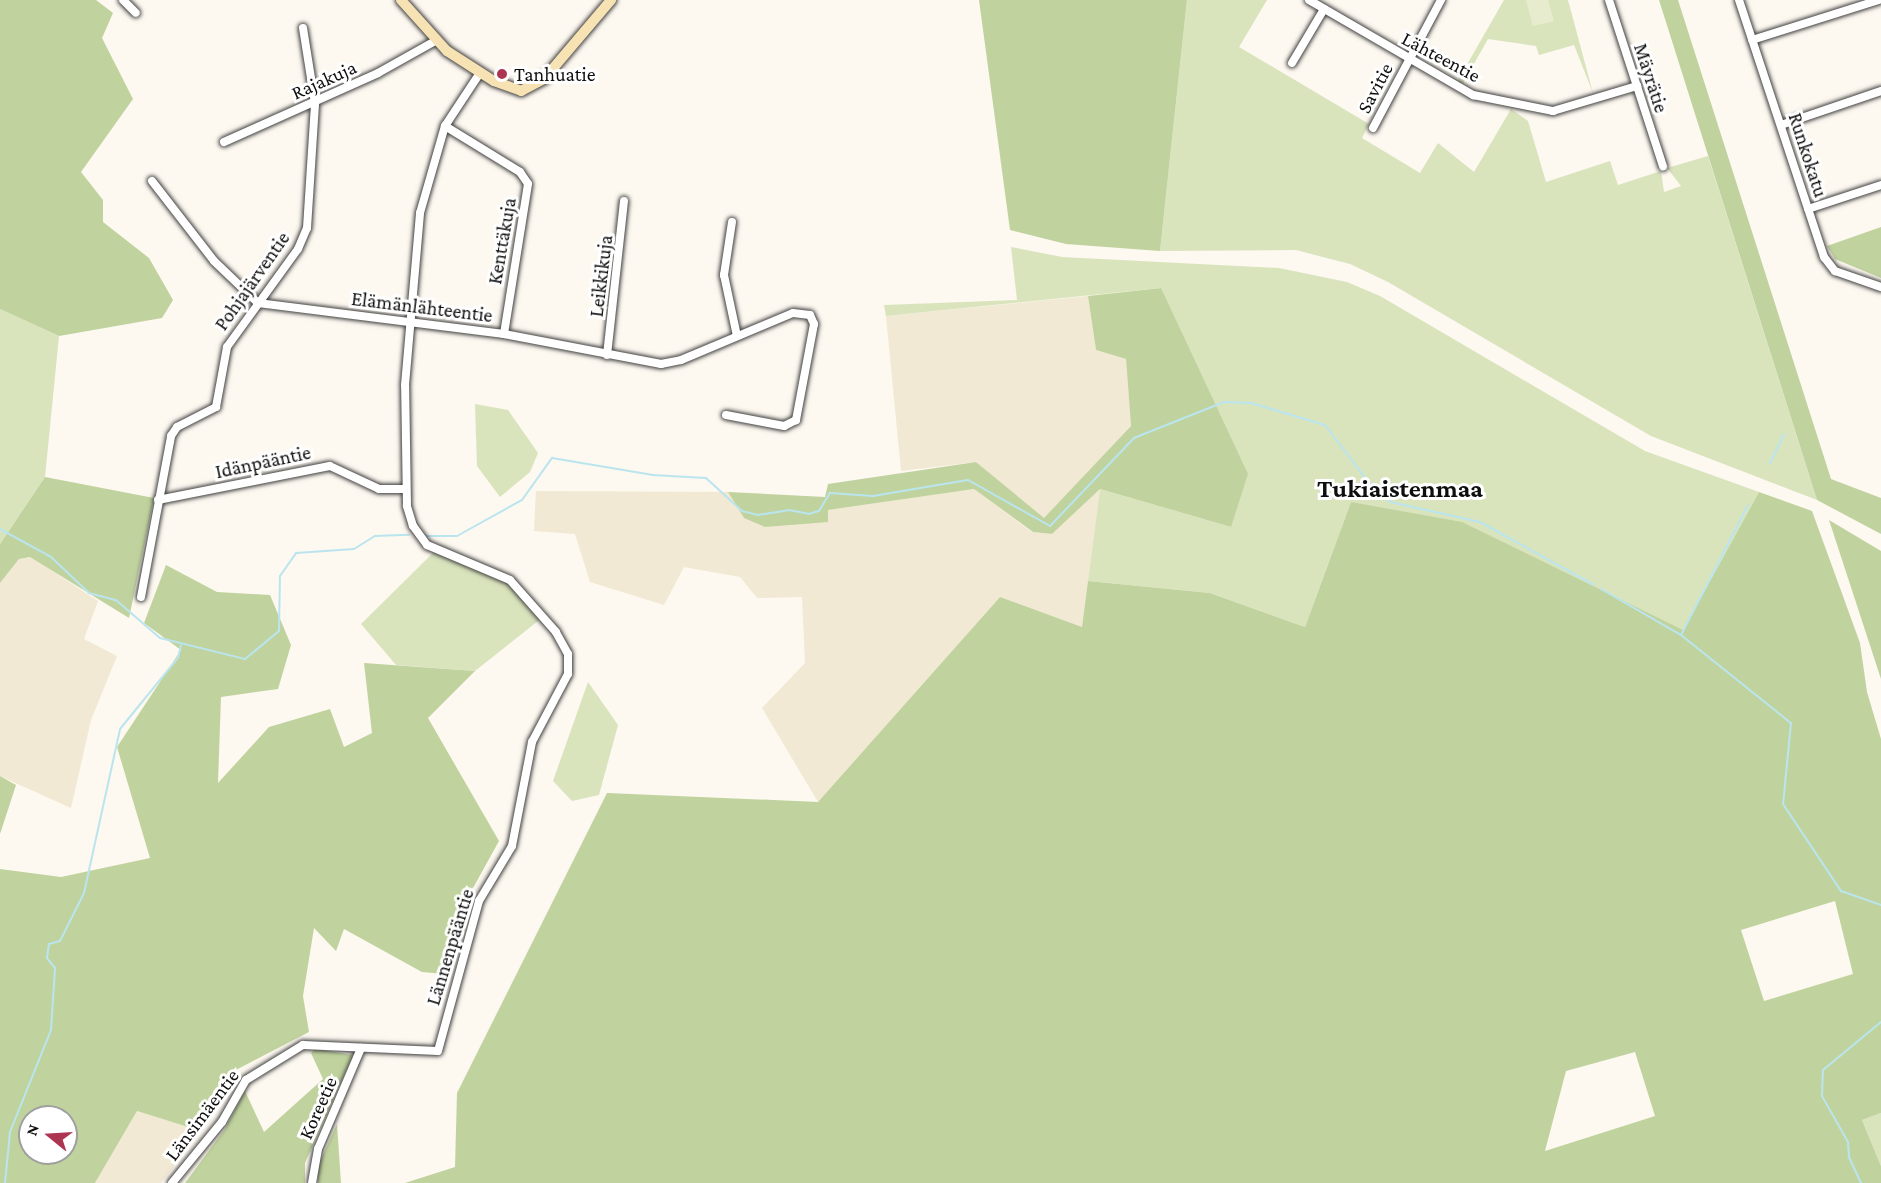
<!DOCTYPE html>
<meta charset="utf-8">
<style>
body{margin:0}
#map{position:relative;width:1881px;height:1183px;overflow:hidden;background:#fdf8f0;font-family:"Crimson Pro",serif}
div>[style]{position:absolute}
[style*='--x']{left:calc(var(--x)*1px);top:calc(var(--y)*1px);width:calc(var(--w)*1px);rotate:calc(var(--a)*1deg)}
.farmland>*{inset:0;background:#f1e9d3}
.green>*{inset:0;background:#d9e4bd}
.forest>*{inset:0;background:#c0d39e}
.pitch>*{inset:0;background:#e8ecce}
.stream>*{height:2px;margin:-1px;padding:0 1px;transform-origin:1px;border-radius:1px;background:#bae5ef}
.roads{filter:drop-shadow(0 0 2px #414141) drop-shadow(0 0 2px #414141)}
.street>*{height:8px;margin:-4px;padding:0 4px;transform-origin:4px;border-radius:4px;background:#fff}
.secondary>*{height:10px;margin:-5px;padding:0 5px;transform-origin:5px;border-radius:5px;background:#f6e2b3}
.dots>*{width:16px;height:16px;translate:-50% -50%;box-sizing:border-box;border:3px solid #fff;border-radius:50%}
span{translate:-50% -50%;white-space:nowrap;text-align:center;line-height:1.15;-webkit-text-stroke:6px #fff;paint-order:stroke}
.street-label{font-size:20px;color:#0e0e0e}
.poi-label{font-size:20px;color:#0e0e0e}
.left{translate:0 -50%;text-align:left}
.district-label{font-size:26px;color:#0e0e0e;font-weight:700}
.north{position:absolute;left:18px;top:1105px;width:60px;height:60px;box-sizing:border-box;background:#fff;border:2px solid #9f9f9f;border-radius:50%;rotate:288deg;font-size:16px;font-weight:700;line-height:24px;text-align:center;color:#0e0e0e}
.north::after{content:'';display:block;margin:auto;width:21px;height:27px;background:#ae3552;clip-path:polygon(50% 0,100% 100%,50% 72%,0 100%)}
</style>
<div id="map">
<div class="farmland">
<div style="clip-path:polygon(1088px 296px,1096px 350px,1126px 359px,1131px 426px,1044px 519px,976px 462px,901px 471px,886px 316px)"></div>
<div style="clip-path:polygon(974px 489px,1032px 532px,1052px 534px,1100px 489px,1082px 627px,1000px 597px,818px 802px,762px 708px,805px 663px,802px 597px,757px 598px,740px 577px,684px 567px,664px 605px,590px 582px,575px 534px,534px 531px,536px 491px,728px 492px,744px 518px,828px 522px,828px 510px)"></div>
<div style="clip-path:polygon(31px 557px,98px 601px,84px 639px,117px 656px,91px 720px,71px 808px,0 776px,0 583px,19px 559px)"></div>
<div style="clip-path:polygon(137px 1111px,201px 1131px,161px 1183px,95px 1183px)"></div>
</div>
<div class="green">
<div style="clip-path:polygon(1187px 0,1267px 0,1239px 47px,1369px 124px,1362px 138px,1420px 173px,1438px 143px,1474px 172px,1511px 109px,1528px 121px,1546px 182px,1610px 161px,1618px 185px,1661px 171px,1664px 192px,1681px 186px,1667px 168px,1708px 156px,1817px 500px,1651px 436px,1388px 282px,1350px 264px,1296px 250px,1160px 251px)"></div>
<div style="clip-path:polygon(1504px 0,1568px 0,1593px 93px,1574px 45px,1539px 55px,1536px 46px,1488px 39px,1462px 85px,1457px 82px)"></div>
<div style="clip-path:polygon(1011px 247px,1062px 257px,1279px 268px,1347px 282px,1380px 296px,1645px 451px,1759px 492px,1683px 630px,1351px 502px,1305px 627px,1210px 593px,1088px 581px,1100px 489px,1231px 527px,1161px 288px,886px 316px,884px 305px,1017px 300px)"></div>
<div style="clip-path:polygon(0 309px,59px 336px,45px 477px,0 544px)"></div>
<div style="clip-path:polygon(475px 404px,508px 410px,538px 453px,530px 472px,500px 497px,477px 466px)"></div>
<div style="clip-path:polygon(436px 550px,510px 580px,543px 617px,475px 671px,396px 665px,361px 624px)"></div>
<div style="clip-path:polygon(588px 682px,618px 725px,599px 795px,572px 801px,553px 781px)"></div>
<div style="clip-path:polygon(1881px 1113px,1881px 1166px,1862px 1120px)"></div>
</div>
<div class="forest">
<div style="clip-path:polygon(0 0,96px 0,113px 13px,102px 38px,133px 99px,81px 172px,103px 200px,103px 222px,149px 258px,173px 300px,162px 318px,59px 336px,0 309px)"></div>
<div style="clip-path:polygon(979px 0,1187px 0,1160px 251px,1066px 244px,1010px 230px)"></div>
<div style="clip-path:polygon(1659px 0,1678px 0,1831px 479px,1881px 498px,1881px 534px,1817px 500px)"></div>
<div style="clip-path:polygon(1881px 227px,1881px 278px,1835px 259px,1827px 246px)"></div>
<div style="clip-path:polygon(1161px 288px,1248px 474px,1231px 527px,1100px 489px,1052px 534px,1033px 532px,974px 489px,828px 510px,828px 522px,765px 527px,744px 518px,728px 492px,825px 497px,828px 484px,976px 462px,1044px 518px,1131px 426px,1126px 359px,1096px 350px,1088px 296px)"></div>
<div style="clip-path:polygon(45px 477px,154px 498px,129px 618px,30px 557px,19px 559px,0 583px,0 544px)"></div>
<div style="clip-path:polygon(evenodd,1759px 492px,1812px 511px,1860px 643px,1867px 692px,1881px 739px,1881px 1113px,1862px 1120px,1881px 1166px,1881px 1183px,405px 1183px,455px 1167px,457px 1093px,607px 793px,818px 802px,1000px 597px,1082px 627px,1088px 581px,1210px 593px,1305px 627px,1351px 502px,1462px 522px,1683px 630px,1759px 492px,1835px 901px,1853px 974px,1764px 1001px,1741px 930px,1835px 901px,1759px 492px,1635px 1052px,1655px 1116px,1545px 1151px,1566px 1071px,1635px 1052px)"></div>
<div style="clip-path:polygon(1829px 520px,1881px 551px,1881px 679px)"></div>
<div style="clip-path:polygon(evenodd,166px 565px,217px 592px,270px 595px,291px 645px,278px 689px,221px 697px,218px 783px,269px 727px,330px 709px,344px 747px,372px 733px,364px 663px,475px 671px,428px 718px,499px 841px,467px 899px,445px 974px,422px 972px,344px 929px,336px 951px,314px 928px,303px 996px,309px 1032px,234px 1071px,201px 1131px,137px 1111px,95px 1183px,0 1183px,0 869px,61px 877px,150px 858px,117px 747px,181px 650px,144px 623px,166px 565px,30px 1117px,66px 1117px,66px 1153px,30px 1153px,30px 1117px)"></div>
<div style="clip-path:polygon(0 776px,16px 785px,0 834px)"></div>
<div style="clip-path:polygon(315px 1049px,353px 1055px,305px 1163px,305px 1183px,185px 1183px,225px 1129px,245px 1091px,264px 1132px,323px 1079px,311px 1053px)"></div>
<div style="clip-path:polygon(337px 1124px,341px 1183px,318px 1183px,318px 1166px)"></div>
</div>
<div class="pitch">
<div style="clip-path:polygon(1526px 0,1548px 0,1554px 21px,1533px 26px)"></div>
</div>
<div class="stream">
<div style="--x:1770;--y:463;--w:32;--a:-64"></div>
<div style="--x:0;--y:529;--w:58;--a:28.8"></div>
<div style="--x:51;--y:557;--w:52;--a:43.5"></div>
<div style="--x:89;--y:593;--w:28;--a:15"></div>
<div style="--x:116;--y:600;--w:58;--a:40.8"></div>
<div style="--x:160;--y:638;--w:88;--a:13.9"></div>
<div style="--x:245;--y:659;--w:44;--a:-39.5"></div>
<div style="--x:279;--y:631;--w:55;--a:-89"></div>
<div style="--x:280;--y:576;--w:28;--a:-55"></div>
<div style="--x:296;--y:553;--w:58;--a:-3.9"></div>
<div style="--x:354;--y:549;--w:25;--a:-32"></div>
<div style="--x:375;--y:536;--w:34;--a:-2"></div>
<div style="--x:425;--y:536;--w:32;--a:0"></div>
<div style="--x:457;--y:536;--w:74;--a:-29"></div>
<div style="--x:522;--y:500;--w:52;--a:-54.5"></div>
<div style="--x:552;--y:458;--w:101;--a:9.6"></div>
<div style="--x:652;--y:475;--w:54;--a:3.2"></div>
<div style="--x:706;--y:478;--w:49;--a:42.5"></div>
<div style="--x:742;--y:511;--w:16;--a:14"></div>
<div style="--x:758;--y:515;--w:31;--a:-9"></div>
<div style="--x:789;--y:510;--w:20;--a:11"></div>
<div style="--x:809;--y:514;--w:10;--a:-17"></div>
<div style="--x:819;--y:511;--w:21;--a:-59"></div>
<div style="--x:830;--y:493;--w:43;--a:4"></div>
<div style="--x:873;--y:496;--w:96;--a:-9.6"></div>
<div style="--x:968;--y:480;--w:94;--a:29.3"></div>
<div style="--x:1050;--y:526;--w:122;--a:-46.3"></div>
<div style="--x:1134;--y:438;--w:97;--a:-21.8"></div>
<div style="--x:1224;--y:402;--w:27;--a:2"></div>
<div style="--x:1251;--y:403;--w:77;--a:16.6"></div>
<div style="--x:1325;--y:425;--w:73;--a:52.8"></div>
<div style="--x:1369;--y:483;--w:28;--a:42"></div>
<div style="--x:1390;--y:502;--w:92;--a:12.5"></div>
<div style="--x:1480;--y:522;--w:130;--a:28.9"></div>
<div style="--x:1601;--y:589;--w:92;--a:29.9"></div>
<div style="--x:1681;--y:635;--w:141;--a:38.7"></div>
<div style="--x:1791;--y:723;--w:81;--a:95.6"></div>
<div style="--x:1783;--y:804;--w:105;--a:56.3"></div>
<div style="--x:1841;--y:891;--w:42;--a:19.3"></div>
<div style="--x:1681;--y:635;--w:146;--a:-62.7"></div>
<div style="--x:5;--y:1183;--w:51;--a:-84.4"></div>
<div style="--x:10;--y:1132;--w:110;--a:-68.1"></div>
<div style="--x:51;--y:1030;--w:62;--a:-86.3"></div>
<div style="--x:55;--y:968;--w:13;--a:-129"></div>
<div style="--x:47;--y:958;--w:14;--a:-82"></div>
<div style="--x:49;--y:944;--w:11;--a:-15"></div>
<div style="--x:60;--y:941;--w:54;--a:-63.4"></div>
<div style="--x:84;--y:893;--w:168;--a:-77.6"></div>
<div style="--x:120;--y:729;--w:92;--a:-50.8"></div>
<div style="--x:178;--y:658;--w:13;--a:-77"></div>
<div style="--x:1861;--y:1183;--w:29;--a:-115"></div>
<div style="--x:1849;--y:1157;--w:15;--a:-94"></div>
<div style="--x:1848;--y:1142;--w:53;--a:-119.5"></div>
<div style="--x:1822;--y:1096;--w:26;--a:-88"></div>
<div style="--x:1823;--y:1070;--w:75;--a:-39.6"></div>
</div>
<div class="roads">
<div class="street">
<div style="--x:123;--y:0;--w:18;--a:45"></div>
<div style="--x:1309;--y:0;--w:190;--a:30.1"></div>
<div style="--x:1473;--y:95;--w:82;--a:11.3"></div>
<div style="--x:1553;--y:111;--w:88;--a:-16.6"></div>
<div style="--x:1609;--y:0;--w:175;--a:72"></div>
<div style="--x:1739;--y:0;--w:271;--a:71.7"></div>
<div style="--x:1824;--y:257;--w:18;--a:52"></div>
<div style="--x:1835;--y:271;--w:49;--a:19.2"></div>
<div style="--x:1752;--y:40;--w:133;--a:-17.5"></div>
<div style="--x:1292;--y:63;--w:63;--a:-59.3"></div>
<div style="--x:1781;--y:125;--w:106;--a:-18.8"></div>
<div style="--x:445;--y:126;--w:88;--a:31.5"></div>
<div style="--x:520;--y:172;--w:14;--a:56"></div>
<div style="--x:528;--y:184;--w:152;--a:99.1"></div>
<div style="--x:1373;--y:128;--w:145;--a:-62"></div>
<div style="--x:224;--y:142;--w:169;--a:-24.1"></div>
<div style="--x:378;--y:73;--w:65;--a:-29.3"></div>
<div style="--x:152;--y:181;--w:101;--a:52.2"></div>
<div style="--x:214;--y:261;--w:61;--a:43.7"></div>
<div style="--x:258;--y:303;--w:248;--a:7.2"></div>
<div style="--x:504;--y:334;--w:160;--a:10.8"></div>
<div style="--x:661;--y:364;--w:20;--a:-11"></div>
<div style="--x:681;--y:360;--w:121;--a:-22.8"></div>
<div style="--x:793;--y:313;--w:17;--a:7"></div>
<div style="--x:810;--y:315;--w:10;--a:66"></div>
<div style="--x:814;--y:324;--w:98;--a:100.6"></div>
<div style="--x:796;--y:420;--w:13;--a:153"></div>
<div style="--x:784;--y:426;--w:59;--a:-169.3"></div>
<div style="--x:1808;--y:209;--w:77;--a:-18.2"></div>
<div style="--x:732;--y:222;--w:54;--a:98.6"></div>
<div style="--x:724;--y:275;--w:62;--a:78"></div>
<div style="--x:607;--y:355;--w:155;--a:-83.7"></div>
<div style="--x:158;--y:500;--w:175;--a:-11.2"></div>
<div style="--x:330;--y:466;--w:54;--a:25.1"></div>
<div style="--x:379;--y:489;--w:27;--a:0"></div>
<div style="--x:141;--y:597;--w:164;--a:-79.4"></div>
<div style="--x:171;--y:436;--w:11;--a:-56"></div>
<div style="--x:177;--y:427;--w:44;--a:-27.1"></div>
<div style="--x:216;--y:407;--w:61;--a:-79.6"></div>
<div style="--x:227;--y:347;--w:121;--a:-54.1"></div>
<div style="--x:298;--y:249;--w:23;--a:-67"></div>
<div style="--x:307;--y:228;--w:125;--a:-86.3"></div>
<div style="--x:315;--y:103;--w:76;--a:-99.1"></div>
<div style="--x:172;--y:1183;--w:79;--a:-50.7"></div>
<div style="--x:222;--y:1122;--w:48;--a:-60.3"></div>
<div style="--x:246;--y:1080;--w:67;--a:-31.6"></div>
<div style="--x:303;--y:1045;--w:135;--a:2.5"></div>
<div style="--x:438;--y:1051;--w:156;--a:-74.7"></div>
<div style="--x:479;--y:901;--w:64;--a:-59"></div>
<div style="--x:512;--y:846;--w:106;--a:-79.1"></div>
<div style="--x:532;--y:742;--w:77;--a:-62.1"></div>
<div style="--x:568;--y:674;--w:20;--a:-90"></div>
<div style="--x:568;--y:654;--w:25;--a:-119"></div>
<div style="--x:556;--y:632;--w:69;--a:-131.5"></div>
<div style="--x:510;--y:580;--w:90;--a:-157.1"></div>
<div style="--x:427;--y:545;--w:24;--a:-126"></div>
<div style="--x:413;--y:526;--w:21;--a:-107"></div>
<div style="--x:407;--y:506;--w:121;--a:-90.9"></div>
<div style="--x:405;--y:385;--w:173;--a:-85"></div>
<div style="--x:420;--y:213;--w:91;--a:-74"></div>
<div style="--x:445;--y:126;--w:64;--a:-56.6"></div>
<div style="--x:312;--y:1183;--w:35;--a:-80"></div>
<div style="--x:318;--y:1149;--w:110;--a:-66.9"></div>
</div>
<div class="secondary">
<div style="--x:401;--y:0;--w:69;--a:48"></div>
<div style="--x:447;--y:51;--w:56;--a:32.6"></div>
<div style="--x:494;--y:81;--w:29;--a:20"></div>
<div style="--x:521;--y:91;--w:26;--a:-28"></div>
<div style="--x:544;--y:79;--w:104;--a:-49.7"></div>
</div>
</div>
<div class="dots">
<div style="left:502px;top:74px;background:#ae3552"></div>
</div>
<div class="street-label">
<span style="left:1441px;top:57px;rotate:28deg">Lähteentie</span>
<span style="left:1651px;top:78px;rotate:72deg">Mäyrätie</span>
<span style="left:324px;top:80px;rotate:-24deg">Rajakuja</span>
<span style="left:1375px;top:88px;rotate:-62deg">Savitie</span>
<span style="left:1808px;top:155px;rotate:72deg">Runkokatu</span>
<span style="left:502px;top:241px;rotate:-80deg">Kenttäkuja</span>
<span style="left:601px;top:276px;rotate:-83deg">Leikkikuja</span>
<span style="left:252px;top:281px;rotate:-55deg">Pohjajärventie</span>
<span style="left:422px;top:307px;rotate:7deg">Elämänlähteentie</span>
<span style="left:263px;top:462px;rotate:-12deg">Idänpääntie</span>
<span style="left:450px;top:947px;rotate:-73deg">Lännenpääntie</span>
<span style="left:318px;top:1108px;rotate:-66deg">Koreetie</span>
<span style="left:202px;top:1115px;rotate:-53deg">Länsimäentie</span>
</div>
<div class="poi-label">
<span class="left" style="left:514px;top:74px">Tanhuatie</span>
</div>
<div class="district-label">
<span style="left:1400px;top:489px">Tukiaistenmaa</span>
</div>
<div class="north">N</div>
</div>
